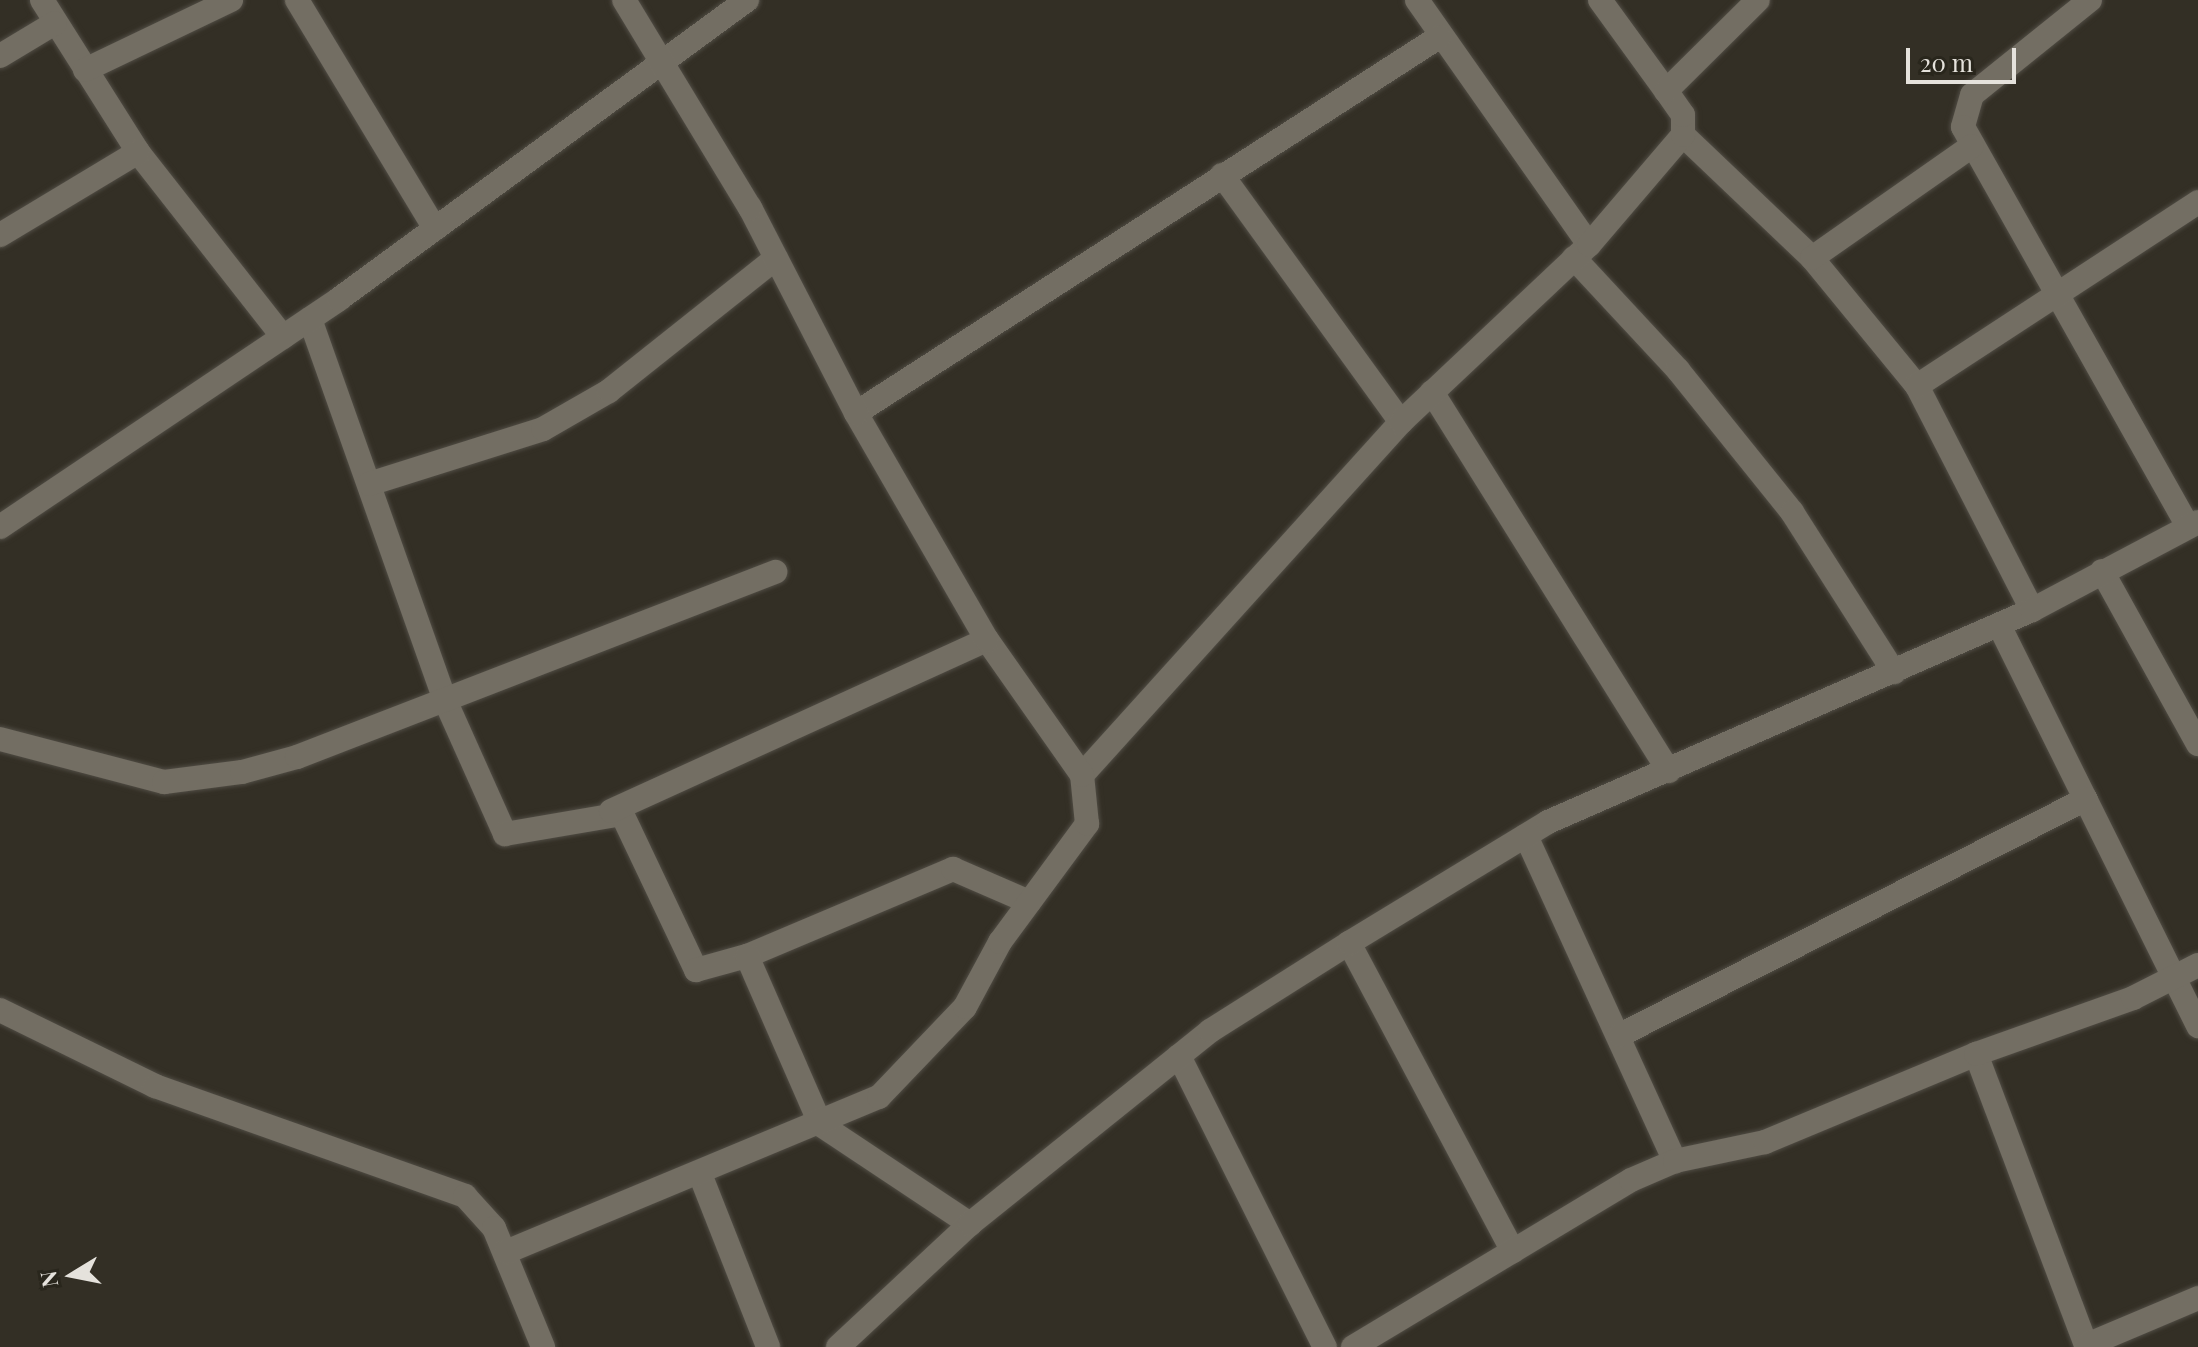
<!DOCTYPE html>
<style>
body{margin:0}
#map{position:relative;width:2198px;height:1347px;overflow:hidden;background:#332f25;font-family:"Playfair Display",serif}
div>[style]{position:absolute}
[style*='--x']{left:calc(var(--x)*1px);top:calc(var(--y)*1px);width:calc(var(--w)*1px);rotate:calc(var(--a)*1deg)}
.roads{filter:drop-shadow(0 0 2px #504c44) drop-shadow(0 0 2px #504c44)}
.minor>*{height:24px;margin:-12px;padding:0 12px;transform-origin:12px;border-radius:12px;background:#736e63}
span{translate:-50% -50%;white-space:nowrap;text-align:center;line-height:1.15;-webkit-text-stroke:8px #29261c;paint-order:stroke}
.north{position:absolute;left:32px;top:1235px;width:80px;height:80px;-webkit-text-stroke:6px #29261c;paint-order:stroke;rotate:260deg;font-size:22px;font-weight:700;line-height:32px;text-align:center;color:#e5e2dc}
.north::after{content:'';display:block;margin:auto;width:28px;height:36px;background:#e5e2dc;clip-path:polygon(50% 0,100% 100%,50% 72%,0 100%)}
.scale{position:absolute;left:1906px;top:48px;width:110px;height:36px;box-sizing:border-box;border:4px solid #e5e2dc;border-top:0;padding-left:10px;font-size:24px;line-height:28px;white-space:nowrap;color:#e5e2dc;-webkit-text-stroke:6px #29261c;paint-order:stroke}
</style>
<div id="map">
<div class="roads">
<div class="minor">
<div style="--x:42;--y:0;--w:180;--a:57.7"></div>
<div style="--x:138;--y:152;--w:235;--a:51.9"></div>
<div style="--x:297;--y:0;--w:267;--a:58.9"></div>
<div style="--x:1417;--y:0;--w:299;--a:54.9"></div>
<div style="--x:1600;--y:0;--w:112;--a:54"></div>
<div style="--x:2090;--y:0;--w:151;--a:141.2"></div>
<div style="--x:1972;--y:95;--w:33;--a:106"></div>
<div style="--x:1963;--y:127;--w:454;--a:60.6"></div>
<div style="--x:0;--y:56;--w:64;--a:-31"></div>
<div style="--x:85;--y:70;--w:162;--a:-25.6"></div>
<div style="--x:1683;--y:135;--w:178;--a:43.6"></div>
<div style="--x:1812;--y:258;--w:166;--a:50.6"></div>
<div style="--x:1917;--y:386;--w:252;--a:62.8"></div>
<div style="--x:1222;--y:175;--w:305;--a:54.1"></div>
<div style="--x:0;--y:235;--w:161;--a:-31"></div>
<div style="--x:1574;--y:258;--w:153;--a:47.1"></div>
<div style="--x:1678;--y:370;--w:182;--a:51.2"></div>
<div style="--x:1792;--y:512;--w:190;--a:57.5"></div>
<div style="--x:1812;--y:258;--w:195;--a:-35"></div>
<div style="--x:310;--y:319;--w:404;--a:70.5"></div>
<div style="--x:445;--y:700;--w:147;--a:65.9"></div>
<div style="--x:505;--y:834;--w:119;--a:-9.7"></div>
<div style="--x:622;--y:814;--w:173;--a:64.6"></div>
<div style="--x:696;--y:970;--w:53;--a:-15.4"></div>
<div style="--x:747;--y:956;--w:224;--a:-22.9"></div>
<div style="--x:953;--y:869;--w:83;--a:23.5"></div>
<div style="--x:1917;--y:386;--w:336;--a:-33.2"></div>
<div style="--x:1432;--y:392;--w:447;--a:58"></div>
<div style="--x:856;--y:413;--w:694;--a:-32.82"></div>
<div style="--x:369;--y:484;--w:182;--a:-17.5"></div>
<div style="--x:543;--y:429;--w:76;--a:-29.9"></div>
<div style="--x:609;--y:391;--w:213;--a:-38.5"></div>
<div style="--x:0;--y:527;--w:409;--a:-33.9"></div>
<div style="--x:339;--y:299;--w:506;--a:-36.24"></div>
<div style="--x:2102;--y:571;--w:198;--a:61"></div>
<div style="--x:1999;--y:625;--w:448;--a:63.6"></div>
<div style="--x:0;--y:739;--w:170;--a:14.7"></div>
<div style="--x:164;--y:782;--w:79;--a:-7.3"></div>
<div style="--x:242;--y:772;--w:57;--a:-15.3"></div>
<div style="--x:297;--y:757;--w:513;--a:-21.16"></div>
<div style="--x:1082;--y:775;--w:476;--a:-47.9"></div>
<div style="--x:1401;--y:422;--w:258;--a:-43.3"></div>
<div style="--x:1589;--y:245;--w:145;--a:-49.5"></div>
<div style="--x:1683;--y:135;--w:20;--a:-90"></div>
<div style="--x:1683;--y:115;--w:29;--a:-125"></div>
<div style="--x:1666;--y:91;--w:129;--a:-44.7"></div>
<div style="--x:611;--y:811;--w:413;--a:-24.5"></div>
<div style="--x:1526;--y:836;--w:358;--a:65.4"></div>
<div style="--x:1349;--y:943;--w:349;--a:62"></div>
<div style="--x:747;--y:956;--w:184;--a:66.4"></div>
<div style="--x:821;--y:1125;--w:179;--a:33.6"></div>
<div style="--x:0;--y:1010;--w:173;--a:26.1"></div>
<div style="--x:155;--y:1086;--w:329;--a:19.5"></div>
<div style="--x:465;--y:1196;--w:43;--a:47.8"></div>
<div style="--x:494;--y:1228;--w:129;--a:67.6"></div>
<div style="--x:1620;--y:1035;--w:522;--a:-26.86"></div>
<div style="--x:1976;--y:1054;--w:313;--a:69.3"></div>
<div style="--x:1179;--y:1056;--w:326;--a:63.4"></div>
<div style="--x:700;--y:1174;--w:186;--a:68.5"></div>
<div style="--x:506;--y:1252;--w:404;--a:-22.6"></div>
<div style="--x:879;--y:1097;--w:124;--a:-46.3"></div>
<div style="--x:965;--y:1007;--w:74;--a:-61.7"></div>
<div style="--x:1000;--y:942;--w:147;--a:-53.6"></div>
<div style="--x:1087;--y:824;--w:49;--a:-95.8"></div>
<div style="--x:1082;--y:775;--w:165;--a:-125.1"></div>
<div style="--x:987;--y:640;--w:262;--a:-120"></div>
<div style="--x:856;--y:413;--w:231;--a:-117.3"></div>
<div style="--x:750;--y:208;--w:243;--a:-121.2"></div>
<div style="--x:2087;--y:1345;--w:121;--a:-22.9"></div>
<div style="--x:838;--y:1347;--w:180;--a:-43"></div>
<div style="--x:970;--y:1224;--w:308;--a:-38.8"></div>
<div style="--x:1210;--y:1031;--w:165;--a:-32.3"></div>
<div style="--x:1349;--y:943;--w:233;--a:-31.3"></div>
<div style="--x:1548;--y:822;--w:528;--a:-23.65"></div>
<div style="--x:2032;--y:610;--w:188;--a:-27.9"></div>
<div style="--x:1353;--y:1347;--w:324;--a:-31"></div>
<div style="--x:1631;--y:1180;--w:48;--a:-23.4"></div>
<div style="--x:1675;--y:1161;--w:92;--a:-11.9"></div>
<div style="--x:1765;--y:1142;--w:229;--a:-22.6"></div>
<div style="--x:1976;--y:1054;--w:167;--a:-19.6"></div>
<div style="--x:2133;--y:998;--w:73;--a:-26.9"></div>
</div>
</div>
<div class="north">N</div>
<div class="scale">20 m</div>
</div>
